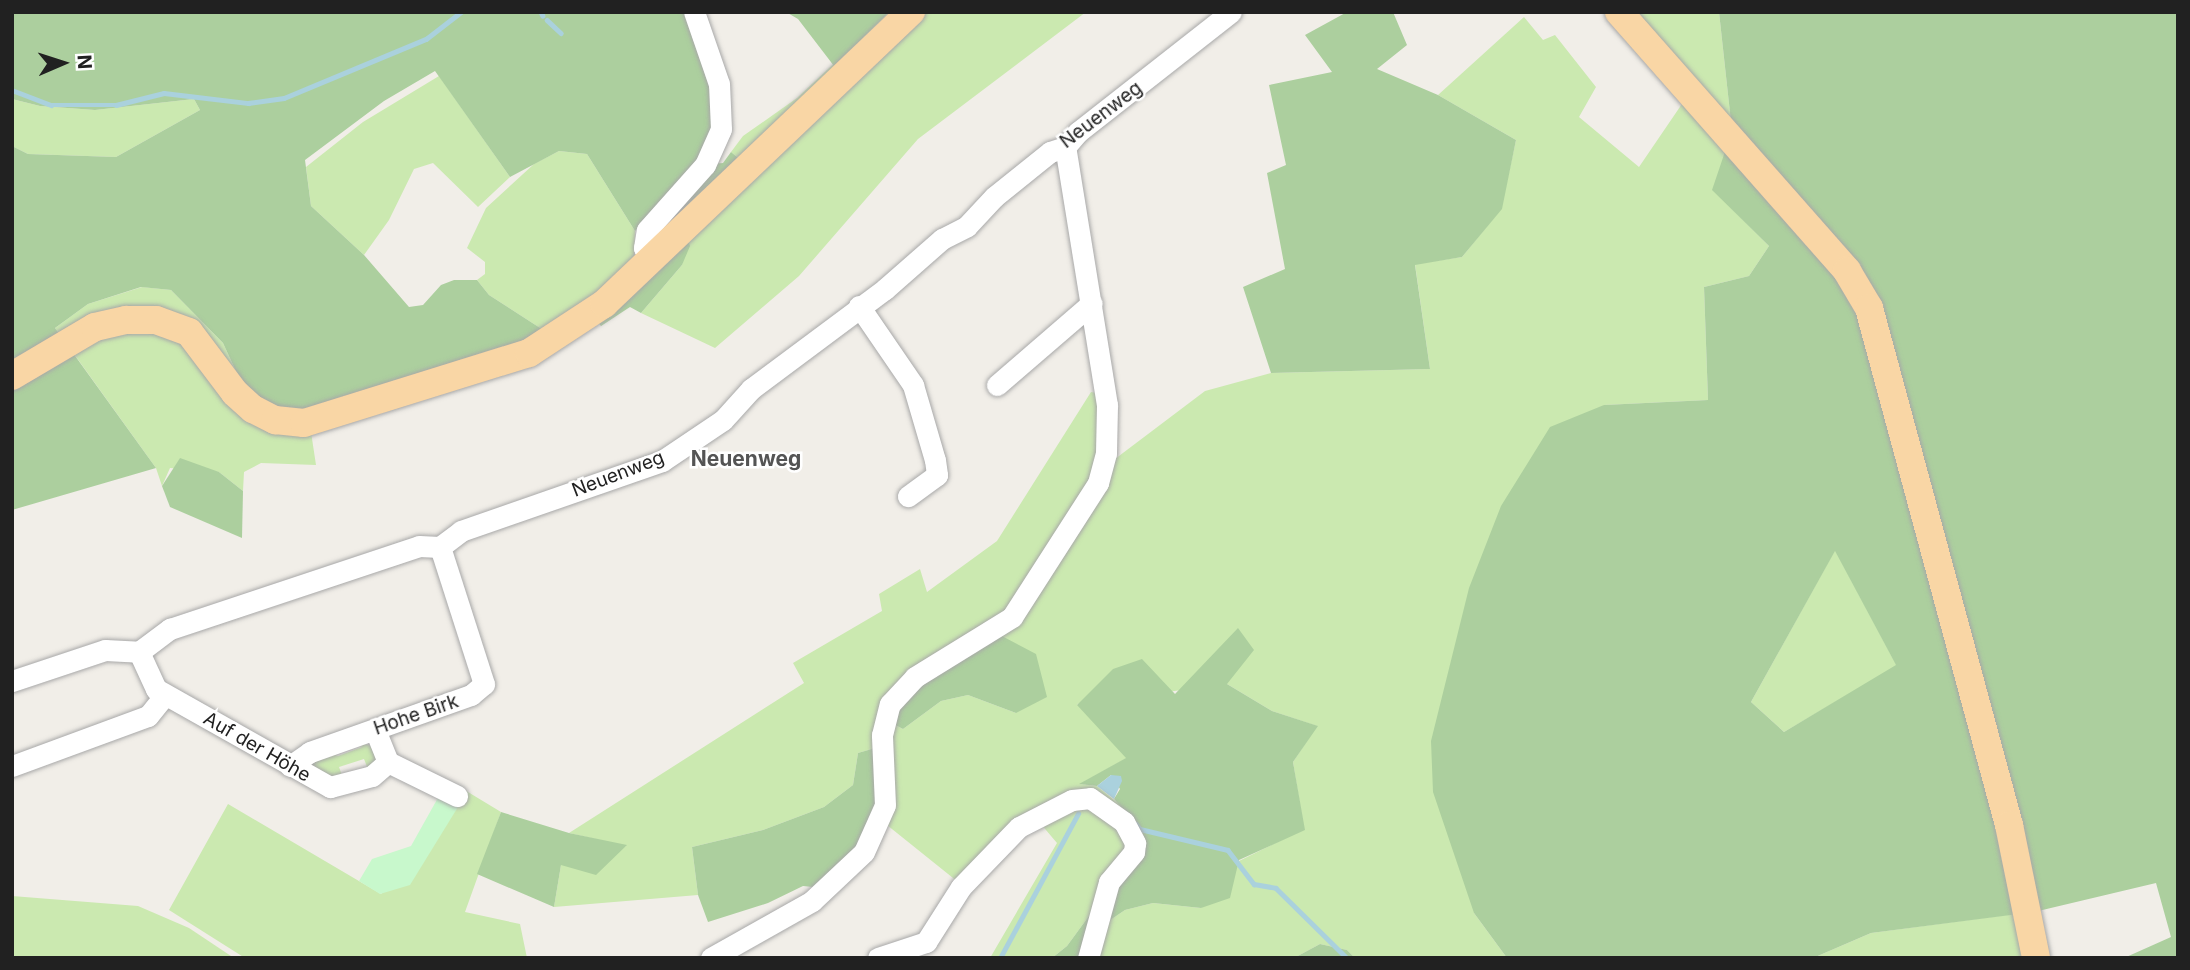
<!DOCTYPE html>
<meta charset="utf-8">
<style>
body{margin:0}
#map{position:relative;width:2190px;height:970px;overflow:hidden;background:#f1eee8;font-family:Inter,sans-serif}
div>[style]{position:absolute}
[style*='--x']{left:calc(var(--x)*1px);top:calc(var(--y)*1px);width:calc(var(--w)*1px);rotate:calc(var(--a)*1deg)}
.grass>*{inset:0;background:#cbe9b0}
.forest>*{inset:0;background:#accf9e}
.park>*{inset:0;background:#c8f8cc}
.water>*{inset:0;background:#aad1dd}
.stream>*{height:4.5px;margin:-2.25px;padding:0 2.25px;transform-origin:2.25px;border-radius:2.25px;background:#aad1dd}
.roads{filter:drop-shadow(0 0 2px #a8a8a8) drop-shadow(0 0 2px #a8a8a8)}
.minor>*{height:21px;margin:-10.5px;padding:0 10.5px;transform-origin:10.5px;border-radius:10.5px;background:#fff}
.major>*{height:28px;margin:-14px;padding:0 14px;transform-origin:14px;border-radius:14px;background:#f9d6a5}
span{translate:-50% -50%;white-space:nowrap;text-align:center;line-height:1.15;-webkit-text-stroke:5px #fff;paint-order:stroke}
.street-label{font-size:19px;color:#212121}
.neighbourhood-label{font-size:21px;color:#545454;font-weight:700}
.frame{position:absolute;inset:0;border:14px solid #212121;pointer-events:none}
.north{position:absolute;left:28px;top:28px;width:70px;height:70px;-webkit-text-stroke:5px #fff;paint-order:stroke;rotate:87deg;font-size:19px;font-weight:700;line-height:28px;text-align:center;color:#212121}
.north::after{content:'';display:block;margin:auto;width:24px;height:32px;background:#212121;clip-path:polygon(50% 0,100% 100%,50% 72%,0 100%)}
</style>
<div id="map">
<div class="grass">
<div style="clip-path:polygon(889px 12px,902px 12px,743px 162px,731px 152px,743px 136px,797px 98px)"></div>
<div style="clip-path:polygon(919px 12px,1086px 12px,918px 139px,799px 276px,715px 348px,641px 313px,682px 265px,686px 234px)"></div>
<div style="clip-path:polygon(1629px 12px,1719px 12px,1732px 131px)"></div>
<div style="clip-path:polygon(1524px 17px,1543px 40px,1555px 35px,1596px 87px,1579px 117px,1639px 167px,1686px 98px,1728px 145px,1713px 190px,1769px 246px,1749px 276px,1704px 287px,1708px 400px,1604px 405px,1474px 913px,1507px 958px,1355px 958px,1347px 950px,1320px 944px,1294px 958px,1092px 958px,1097px 929px,1125px 910px,1153px 903px,1201px 908px,1239px 861px,1304px 829px,1293px 762px,1317px 726px,1272px 711px,1227px 684px,1077px 704px,1127px 758px,1080px 784px,1097px 786px,1129px 812px,1142px 830px,1146px 846px,1138px 862px,1113px 883px,1067px 946px,1052px 958px,990px 958px,1057px 843px,1034px 816px,958px 882px,887px 825px,889px 722px,903px 729px,941px 701px,968px 695px,1016px 713px,998px 634px,1111px 462px,1205px 391px,1271px 373px,1430px 369px,1415px 264px,1462px 257px,1501px 209px,1516px 140px,1438px 95px)"></div>
<div style="clip-path:polygon(439px 76px,510px 177px,478px 207px,433px 163px,414px 169px,389px 220px,364px 255px,311px 206px,306px 167px,363px 122px)"></div>
<div style="clip-path:polygon(12px 99px,40px 106px,95px 110px,194px 99px,200px 110px,116px 157px,28px 154px,12px 146px)"></div>
<div style="clip-path:polygon(559px 151px,587px 154px,635px 231px,634px 260px,551px 335px,489px 295px,477px 280px,485px 274px,485px 262px,467px 248px,486px 208px,534px 164px)"></div>
<div style="clip-path:polygon(142px 287px,171px 290px,223px 343px,240px 380px,261px 402px,285px 412px,319px 411px,290px 416px,256px 403px,197px 328px,168px 313px,110px 314px,86px 320px,61px 336px,55px 328px,88px 304px)"></div>
<div style="clip-path:polygon(112px 329px,167px 332px,311px 432px,316px 465px,261px 463px,244px 472px,243px 491px,219px 472px,170px 468px,162px 486px,156px 468px,69px 347px)"></div>
<div style="clip-path:polygon(1091px 392px,1102px 394px,1100px 462px,1032px 587px,967px 644px,875px 748px,858px 753px,853px 785px,824px 807px,763px 830px,692px 847px,698px 895px,554px 907px,561px 865px,626px 846px,569px 833px,804px 683px,793px 663px,882px 611px,879px 594px,920px 569px,927px 592px,997px 541px)"></div>
<div style="clip-path:polygon(1835px 550px,1897px 666px,1784px 732px,1751px 702px)"></div>
<div style="clip-path:polygon(352px 741px,372px 746px,376px 761px,368px 769px,364px 759px,339px 767px,343px 778px,331px 780px,310px 764px,325px 751px,338px 756px,362px 747px)"></div>
<div style="clip-path:polygon(463px 789px,501px 812px,465px 912px,520px 924px,527px 958px,245px 958px,169px 910px,228px 804px,381px 894px,446px 825px)"></div>
<div style="clip-path:polygon(12px 896px,138px 906px,189px 928px,234px 958px,12px 958px)"></div>
<div style="clip-path:polygon(2021px 913px,2030px 958px,1813px 958px,1871px 933px)"></div>
</div>
<div class="forest">
<div style="clip-path:polygon(12px 12px,687px 12px,715px 108px,706px 154px,635px 231px,587px 154px,559px 151px,510px 177px,435px 71px,384px 101px,305px 160px,311px 206px,364px 255px,409px 307px,423px 305px,441px 285px,454px 280px,477px 280px,489px 295px,551px 335px,350px 405px,285px 412px,261px 402px,240px 380px,223px 343px,171px 290px,141px 287px,88px 304px,55px 328px,156px 468px,12px 510px,12px 146px,28px 154px,116px 157px,200px 110px,194px 99px,95px 110px,40px 106px,12px 99px)"></div>
<div style="clip-path:polygon(786px 12px,889px 12px,834px 66px,798px 19px)"></div>
<div style="clip-path:polygon(1347px 12px,1393px 12px,1407px 45px,1377px 69px,1438px 95px,1516px 140px,1502px 209px,1462px 257px,1415px 265px,1430px 369px,1271px 373px,1243px 287px,1285px 269px,1267px 173px,1286px 165px,1269px 85px,1332px 72px,1305px 35px)"></div>
<div style="clip-path:polygon(evenodd,1719px 12px,2178px 12px,2178px 958px,2124px 958px,2171px 937px,2156px 883px,2034px 912px,1871px 933px,1813px 958px,1507px 958px,1474px 913px,1433px 792px,1431px 741px,1469px 588px,1501px 506px,1550px 427px,1604px 405px,1708px 400px,1704px 287px,1749px 276px,1769px 246px,1712px 190px,1732px 131px,1719px 12px,1835px 551px,1896px 665px,1784px 732px,1751px 702px,1835px 551px)"></div>
<div style="clip-path:polygon(731px 152px,743px 162px,660px 243px,653px 230px,711px 164px,723px 163px)"></div>
<div style="clip-path:polygon(686px 234px,690px 246px,682px 265px,641px 313px,630px 307px,601px 326px,595px 319px)"></div>
<div style="clip-path:polygon(180px 458px,219px 472px,243px 491px,242px 538px,170px 507px,162px 486px)"></div>
<div style="clip-path:polygon(1238px 628px,1254px 650px,1227px 684px,1272px 711px,1318px 726px,1293px 762px,1305px 830px,1239px 860px,1230px 898px,1201px 908px,1153px 903px,1125px 910px,1097px 929px,1085px 958px,1052px 958px,1067px 946px,1113px 883px,1138px 862px,1146px 846px,1142px 830px,1114px 799px,1120px 789px,1111px 775px,1097px 786px,1079px 784px,1126px 758px,1077px 705px,1113px 669px,1142px 659px,1175px 694px)"></div>
<div style="clip-path:polygon(998px 634px,1036px 654px,1047px 697px,1016px 713px,968px 695px,941px 701px,903px 729px,889px 722px,904px 692px)"></div>
<div style="clip-path:polygon(875px 748px,878px 803px,860px 846px,823px 888px,803px 886px,768px 903px,708px 922px,698px 895px,692px 847px,763px 830px,824px 807px,853px 785px,858px 753px)"></div>
<div style="clip-path:polygon(501px 812px,569px 833px,627px 845px,596px 875px,561px 865px,554px 907px,477px 874px)"></div>
<div style="clip-path:polygon(1320px 944px,1347px 950px,1355px 958px,1294px 958px)"></div>
</div>
<div class="park">
<div style="clip-path:polygon(439px 796px,458px 807px,410px 885px,380px 894px,359px 881px,372px 859px,411px 846px)"></div>
</div>
<div class="water">
<div style="clip-path:polygon(1111px 775px,1121px 776px,1122px 781px,1114px 799px,1097px 786px)"></div>
</div>
<div class="stream">
<div style="--x:541;--y:12;--w:4;--a:63"></div>
<div style="--x:547;--y:20;--w:19;--a:43"></div>
<div style="--x:12;--y:90;--w:42;--a:21"></div>
<div style="--x:51;--y:105;--w:65;--a:0"></div>
<div style="--x:116;--y:105;--w:49;--a:-14"></div>
<div style="--x:164;--y:93;--w:85;--a:6.8"></div>
<div style="--x:248;--y:103;--w:36;--a:-8"></div>
<div style="--x:284;--y:98;--w:154;--a:-22.6"></div>
<div style="--x:426;--y:39;--w:44;--a:-37.6"></div>
<div style="--x:1136;--y:824;--w:6;--a:51"></div>
<div style="--x:1140;--y:829;--w:90;--a:13.4"></div>
<div style="--x:1228;--y:850;--w:43;--a:52.6"></div>
<div style="--x:1254;--y:884;--w:22;--a:10"></div>
<div style="--x:1276;--y:888;--w:100;--a:44.6"></div>
<div style="--x:1000;--y:958;--w:164;--a:-61.6"></div>
</div>
<div class="roads">
<div class="minor">
<div style="--x:651;--y:261;--w:15;--a:-118"></div>
<div style="--x:644;--y:248;--w:18;--a:-81"></div>
<div style="--x:647;--y:230;--w:87;--a:-48.3"></div>
<div style="--x:705;--y:165;--w:39;--a:-66"></div>
<div style="--x:721;--y:129;--w:45;--a:-92.5"></div>
<div style="--x:719;--y:84;--w:76;--a:-109.1"></div>
<div style="--x:859;--y:306;--w:96;--a:55.6"></div>
<div style="--x:913;--y:385;--w:78;--a:73.7"></div>
<div style="--x:935;--y:460;--w:15;--a:82"></div>
<div style="--x:937;--y:475;--w:36;--a:144"></div>
<div style="--x:997;--y:385;--w:125;--a:-40.8"></div>
<div style="--x:139;--y:652;--w:41;--a:65.3"></div>
<div style="--x:156;--y:689;--w:200;--a:29.4"></div>
<div style="--x:330;--y:787;--w:43;--a:-14.7"></div>
<div style="--x:372;--y:776;--w:21;--a:-41"></div>
<div style="--x:388;--y:762;--w:35;--a:-112"></div>
<div style="--x:12;--y:681;--w:98;--a:-18.4"></div>
<div style="--x:105;--y:650;--w:34;--a:3"></div>
<div style="--x:139;--y:652;--w:39;--a:-37"></div>
<div style="--x:170;--y:629;--w:262;--a:-18.4"></div>
<div style="--x:419;--y:546;--w:21;--a:3"></div>
<div style="--x:440;--y:547;--w:26;--a:-37"></div>
<div style="--x:461;--y:531;--w:213;--a:-19.2"></div>
<div style="--x:662;--y:461;--w:73;--a:-33.9"></div>
<div style="--x:723;--y:420;--w:42;--a:-47.9"></div>
<div style="--x:751;--y:389;--w:167;--a:-36.7"></div>
<div style="--x:885;--y:289;--w:76;--a:-41.3"></div>
<div style="--x:942;--y:239;--w:28;--a:-27"></div>
<div style="--x:967;--y:226;--w:40;--a:-47"></div>
<div style="--x:994;--y:197;--w:72;--a:-38.8"></div>
<div style="--x:1050;--y:152;--w:16;--a:-18"></div>
<div style="--x:1065;--y:147;--w:20;--a:-49"></div>
<div style="--x:1078;--y:132;--w:194;--a:-38.1"></div>
<div style="--x:388;--y:762;--w:77;--a:26.2"></div>
<div style="--x:12;--y:766;--w:145;--a:-20.2"></div>
<div style="--x:148;--y:716;--w:27;--a:-51"></div>
<div style="--x:290;--y:766;--w:24;--a:-35"></div>
<div style="--x:310;--y:752;--w:171;--a:-19.5"></div>
<div style="--x:471;--y:695;--w:17;--a:-40"></div>
<div style="--x:484;--y:684;--w:144;--a:-107.8"></div>
<div style="--x:711;--y:958;--w:116;--a:-29.4"></div>
<div style="--x:812;--y:901;--w:71;--a:-43.3"></div>
<div style="--x:864;--y:852;--w:51;--a:-65.9"></div>
<div style="--x:885;--y:805;--w:70;--a:-92.5"></div>
<div style="--x:882;--y:735;--w:32;--a:-76"></div>
<div style="--x:890;--y:704;--w:37;--a:-47"></div>
<div style="--x:915;--y:677;--w:114;--a:-31.7"></div>
<div style="--x:1012;--y:617;--w:159;--a:-57.3"></div>
<div style="--x:1098;--y:483;--w:31;--a:-75"></div>
<div style="--x:1106;--y:453;--w:48;--a:-88.8"></div>
<div style="--x:1107;--y:405;--w:261;--a:-99.2"></div>
<div style="--x:878;--y:958;--w:51;--a:-18.4"></div>
<div style="--x:926;--y:942;--w:65;--a:-57.5"></div>
<div style="--x:961;--y:887;--w:83;--a:-46"></div>
<div style="--x:1019;--y:827;--w:59;--a:-27"></div>
<div style="--x:1072;--y:800;--w:18;--a:-6"></div>
<div style="--x:1090;--y:798;--w:42;--a:35.2"></div>
<div style="--x:1124;--y:822;--w:24;--a:62"></div>
<div style="--x:1135;--y:843;--w:9;--a:96"></div>
<div style="--x:1134;--y:852;--w:39;--a:130"></div>
<div style="--x:1109;--y:882;--w:79;--a:105.4"></div>
</div>
<div class="major">
<div style="--x:1619;--y:12;--w:345;--a:48.6"></div>
<div style="--x:1847;--y:271;--w:43;--a:59.3"></div>
<div style="--x:1869;--y:308;--w:536;--a:74.85"></div>
<div style="--x:2009;--y:825;--w:136;--a:78.5"></div>
<div style="--x:12;--y:376;--w:96;--a:-30.6"></div>
<div style="--x:95;--y:327;--w:32;--a:-13"></div>
<div style="--x:126;--y:320;--w:30;--a:0"></div>
<div style="--x:156;--y:320;--w:35;--a:20"></div>
<div style="--x:189;--y:332;--w:76;--a:53"></div>
<div style="--x:235;--y:393;--w:24;--a:42"></div>
<div style="--x:253;--y:409;--w:25;--a:27"></div>
<div style="--x:275;--y:420;--w:29;--a:6"></div>
<div style="--x:304;--y:423;--w:236;--a:-17.3"></div>
<div style="--x:529;--y:353;--w:90;--a:-33.2"></div>
<div style="--x:604;--y:304;--w:424;--a:-43.6"></div>
</div>
</div>
<div class="street-label">
<span style="left:1101px;top:115px;rotate:-37deg">Neuenweg</span>
<span style="left:618px;top:474px;rotate:-21deg">Neuenweg</span>
<span style="left:416px;top:715px;rotate:-19deg">Hohe Birk</span>
<span style="left:257px;top:747px;rotate:30deg">Auf der Höhe</span>
</div>
<div class="neighbourhood-label">
<span style="left:746px;top:459px">Neuenweg</span>
</div>
<div class="frame"></div>
<div class="north">N</div>
</div>
